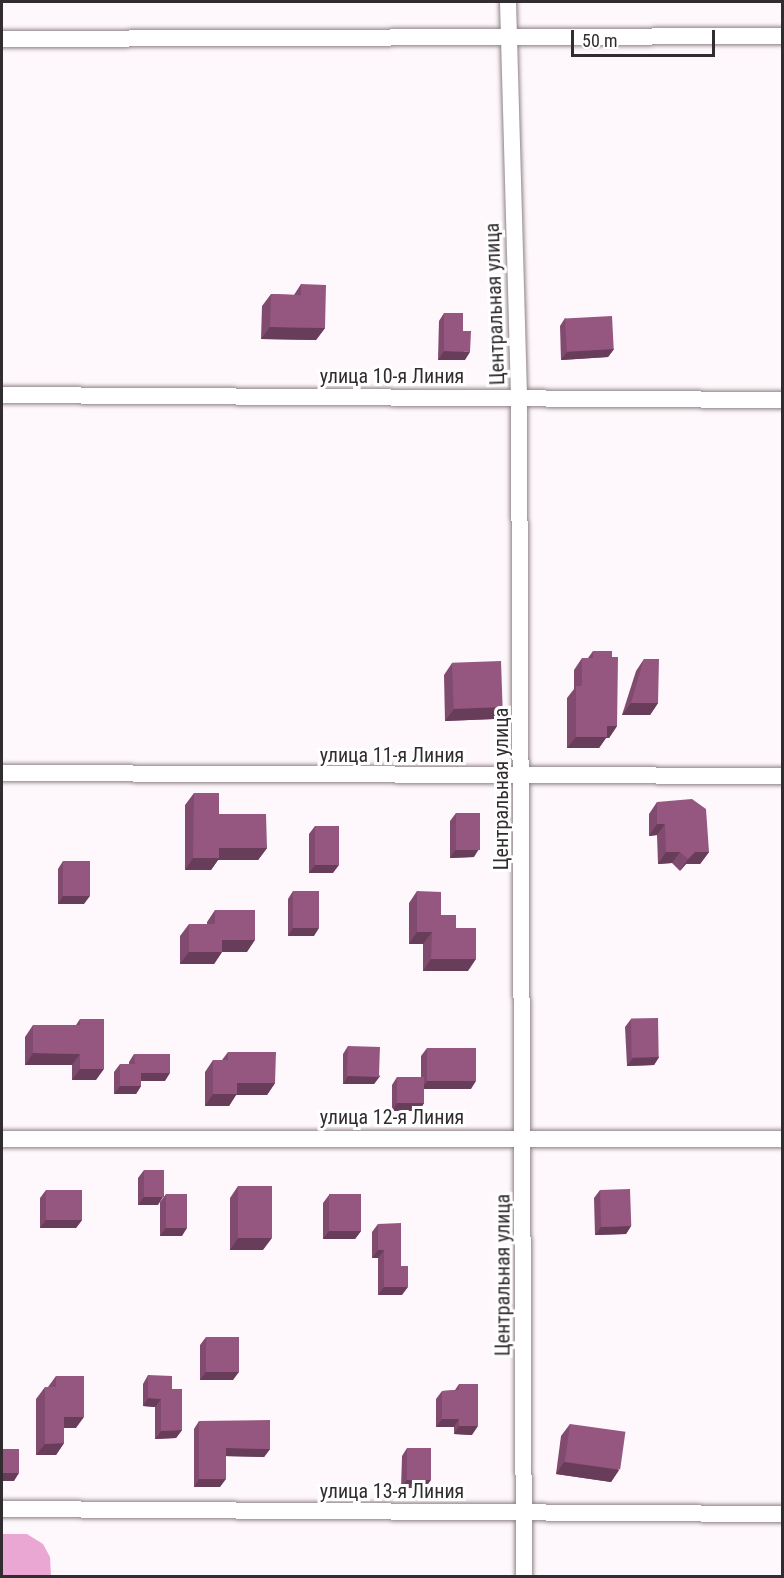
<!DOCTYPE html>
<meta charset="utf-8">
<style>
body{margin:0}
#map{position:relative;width:784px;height:1578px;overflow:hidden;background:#fef7fb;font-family:"Roboto Condensed",sans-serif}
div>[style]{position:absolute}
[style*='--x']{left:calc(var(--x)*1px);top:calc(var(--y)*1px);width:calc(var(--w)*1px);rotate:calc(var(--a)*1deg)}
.water>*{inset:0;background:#eba7d3}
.roads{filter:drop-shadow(0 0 2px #8d8289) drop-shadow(0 0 2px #8d8289)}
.street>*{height:16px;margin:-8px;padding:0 8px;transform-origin:8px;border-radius:8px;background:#fff}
.wall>*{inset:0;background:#804b6e}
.shaded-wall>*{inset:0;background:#683d5a}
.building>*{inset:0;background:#955780;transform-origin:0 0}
span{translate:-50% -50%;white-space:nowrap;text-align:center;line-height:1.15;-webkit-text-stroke:6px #fff;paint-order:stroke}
.street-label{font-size:20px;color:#312c2f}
.frame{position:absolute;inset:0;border:3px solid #312c2f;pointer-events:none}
.scale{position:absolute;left:571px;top:30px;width:144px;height:27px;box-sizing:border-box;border:3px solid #312c2f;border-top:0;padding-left:8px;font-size:18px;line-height:21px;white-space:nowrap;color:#312c2f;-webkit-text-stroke:4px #fff;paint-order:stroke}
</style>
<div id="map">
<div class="water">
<div style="clip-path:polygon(2px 1534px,27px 1534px,43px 1544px,50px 1557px,51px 1576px,2px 1576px)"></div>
</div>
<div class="roads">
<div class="street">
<div style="--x:508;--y:2;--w:396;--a:88.4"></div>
<div style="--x:519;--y:398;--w:1178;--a:89.76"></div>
<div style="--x:2;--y:39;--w:780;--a:-0.22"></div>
<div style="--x:2;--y:395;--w:780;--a:0.37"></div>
<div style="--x:2;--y:773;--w:780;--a:0.22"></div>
<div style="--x:2;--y:1139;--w:780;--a:0"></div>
<div style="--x:2;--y:1509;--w:780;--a:0.37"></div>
</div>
</div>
<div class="wall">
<div style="clip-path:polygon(301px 284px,325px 328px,316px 340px,261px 339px,262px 306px,271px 294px,294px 295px)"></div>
<div style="clip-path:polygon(444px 313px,463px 331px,465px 360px,438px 360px,439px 321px)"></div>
<div style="clip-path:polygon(565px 318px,614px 349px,608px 357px,561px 360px,560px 326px)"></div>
<div style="clip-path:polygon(593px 651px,617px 726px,609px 738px,606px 738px,599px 748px,567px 748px,567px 698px,574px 689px,574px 670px,582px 658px,588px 658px)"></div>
<div style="clip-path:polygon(644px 659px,658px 703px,650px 715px,622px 715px,636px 671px)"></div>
<div style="clip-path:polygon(452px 663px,503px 707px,494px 719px,445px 721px,444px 675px)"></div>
<div style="clip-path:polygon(194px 793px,219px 814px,267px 848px,258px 860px,218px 860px,211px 870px,185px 870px,185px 805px)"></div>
<div style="clip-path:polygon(657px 802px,709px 852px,700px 864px,686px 864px,680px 871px,672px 863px,658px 864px,657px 835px,649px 836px,649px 814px)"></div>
<div style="clip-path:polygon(456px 813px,474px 857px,450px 858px,450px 821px)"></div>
<div style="clip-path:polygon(315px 826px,333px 873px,309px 873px,309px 834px)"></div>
<div style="clip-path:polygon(63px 861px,84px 904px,58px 904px,58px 869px)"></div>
<div style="clip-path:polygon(293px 891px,314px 936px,288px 936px,288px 899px)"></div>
<div style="clip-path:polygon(417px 891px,441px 915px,456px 928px,468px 971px,423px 971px,423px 944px,409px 944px,409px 903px)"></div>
<div style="clip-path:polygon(215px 910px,247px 952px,222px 952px,214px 964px,180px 964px,180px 936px,189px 924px,207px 924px,207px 922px)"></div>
<div style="clip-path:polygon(80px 1019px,96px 1080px,72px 1080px,72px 1065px,25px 1065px,25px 1037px,33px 1025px,76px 1025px)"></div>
<div style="clip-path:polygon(631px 1019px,659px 1057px,654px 1065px,627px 1066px,625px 1027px)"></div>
<div style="clip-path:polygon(348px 1046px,380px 1076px,374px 1084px,343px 1084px,343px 1054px)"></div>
<div style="clip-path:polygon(427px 1048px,471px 1089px,424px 1089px,424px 1103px,419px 1111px,392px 1111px,392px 1085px,397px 1077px,421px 1077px,421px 1056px)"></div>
<div style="clip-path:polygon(228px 1052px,275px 1083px,267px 1095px,236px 1095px,229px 1106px,205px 1106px,205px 1072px,213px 1060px,222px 1060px)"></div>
<div style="clip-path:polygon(134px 1054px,165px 1081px,141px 1081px,141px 1086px,136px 1094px,114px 1094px,114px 1072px,120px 1064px,129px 1064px,129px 1062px)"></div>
<div style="clip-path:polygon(144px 1170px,158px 1205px,138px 1205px,138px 1178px)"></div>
<div style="clip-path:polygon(238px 1186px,263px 1250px,230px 1250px,230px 1198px)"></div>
<div style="clip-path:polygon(46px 1190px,82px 1220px,76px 1228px,40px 1228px,40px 1198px)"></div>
<div style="clip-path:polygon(600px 1190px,631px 1226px,626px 1234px,595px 1235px,594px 1198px)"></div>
<div style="clip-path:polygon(166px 1194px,182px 1236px,160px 1236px,160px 1202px)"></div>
<div style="clip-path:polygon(329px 1195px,361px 1231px,355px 1239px,323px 1239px,323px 1203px)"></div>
<div style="clip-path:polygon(378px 1224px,401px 1266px,402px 1295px,378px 1295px,378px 1258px,372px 1258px,372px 1232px)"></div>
<div style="clip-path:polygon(206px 1337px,233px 1380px,200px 1380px,200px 1345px)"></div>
<div style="clip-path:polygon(148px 1375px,172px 1389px,182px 1430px,176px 1438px,155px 1439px,155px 1407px,143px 1406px,143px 1384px)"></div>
<div style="clip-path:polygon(56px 1376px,76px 1428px,64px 1428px,64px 1443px,56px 1455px,36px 1455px,36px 1399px,45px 1387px,48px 1387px)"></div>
<div style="clip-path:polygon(459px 1384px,472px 1435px,454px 1434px,454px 1427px,436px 1427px,436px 1399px,442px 1391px,455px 1390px)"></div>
<div style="clip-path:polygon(199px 1421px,270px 1449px,264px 1457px,226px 1456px,220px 1487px,194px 1487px,194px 1429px)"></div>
<div style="clip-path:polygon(570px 1424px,619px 1470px,611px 1482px,556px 1474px,561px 1436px)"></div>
<div style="clip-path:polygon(407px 1448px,425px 1488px,401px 1488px,402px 1456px)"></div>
</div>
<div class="shaded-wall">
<div style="clip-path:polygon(270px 327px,325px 328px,316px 340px,261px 339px)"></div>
<div style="clip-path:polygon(614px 349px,608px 357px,561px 360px,567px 352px)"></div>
<div style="clip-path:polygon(444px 351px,470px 352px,465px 360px,438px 360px)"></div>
<div style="clip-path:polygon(631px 703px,658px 703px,650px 715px,622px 715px)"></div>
<div style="clip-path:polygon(503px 707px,494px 719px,445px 721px,454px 709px)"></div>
<div style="clip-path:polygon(607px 726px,617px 726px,609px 738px,606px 738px,599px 748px,567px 748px,576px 737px)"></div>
<div style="clip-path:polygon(657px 824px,665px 824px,657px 835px,649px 836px)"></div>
<div style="clip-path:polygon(219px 848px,267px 848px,258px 860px,218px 860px,211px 870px,185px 870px,193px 858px)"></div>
<div style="clip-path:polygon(479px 849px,474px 857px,450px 858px,455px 850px)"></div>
<div style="clip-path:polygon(666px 852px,680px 852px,672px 863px,658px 864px)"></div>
<div style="clip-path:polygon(695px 852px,709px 852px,700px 864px,686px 864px,680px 871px,688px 859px)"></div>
<div style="clip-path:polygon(315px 865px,339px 865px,333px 873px,309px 873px)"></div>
<div style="clip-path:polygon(63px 896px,90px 896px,84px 904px,58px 904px)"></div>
<div style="clip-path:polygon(293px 928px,319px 928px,314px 936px,288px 936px)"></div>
<div style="clip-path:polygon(417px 932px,432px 932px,423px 944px,409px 944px)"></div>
<div style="clip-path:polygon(222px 940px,255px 940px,247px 952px,214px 952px)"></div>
<div style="clip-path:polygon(189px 952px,222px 952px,214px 964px,180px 964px)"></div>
<div style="clip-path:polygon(431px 959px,476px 959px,468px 971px,423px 971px)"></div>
<div style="clip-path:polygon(33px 1053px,80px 1054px,72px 1065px,25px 1065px)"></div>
<div style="clip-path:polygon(659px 1057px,654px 1065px,627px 1066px,633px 1058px)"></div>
<div style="clip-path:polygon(80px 1069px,104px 1069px,96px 1080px,72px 1080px)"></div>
<div style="clip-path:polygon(141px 1073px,170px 1073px,165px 1081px,136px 1081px)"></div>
<div style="clip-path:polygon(348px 1076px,380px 1076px,374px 1084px,343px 1084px)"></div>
<div style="clip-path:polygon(427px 1081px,476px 1081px,471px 1089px,421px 1089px)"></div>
<div style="clip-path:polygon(237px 1083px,275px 1083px,267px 1095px,236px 1095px,229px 1106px,205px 1106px,213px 1094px)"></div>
<div style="clip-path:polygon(120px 1086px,141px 1086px,136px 1094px,114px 1094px)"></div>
<div style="clip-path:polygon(397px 1103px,424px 1103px,419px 1111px,392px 1111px)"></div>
<div style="clip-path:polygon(144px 1197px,163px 1197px,158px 1205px,138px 1205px)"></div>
<div style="clip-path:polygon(46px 1220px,82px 1220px,76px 1228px,40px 1228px)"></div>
<div style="clip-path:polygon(631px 1226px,626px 1234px,595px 1235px,601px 1227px)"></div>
<div style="clip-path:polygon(166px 1228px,187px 1228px,182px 1236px,160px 1236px)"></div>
<div style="clip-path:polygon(329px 1231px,361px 1231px,355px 1239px,323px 1239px)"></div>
<div style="clip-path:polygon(238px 1238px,272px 1238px,263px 1250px,230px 1250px)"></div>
<div style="clip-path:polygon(378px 1250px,384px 1250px,378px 1258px,372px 1258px)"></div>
<div style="clip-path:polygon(384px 1287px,408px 1287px,402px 1295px,378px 1295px)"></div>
<div style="clip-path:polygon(206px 1372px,239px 1372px,233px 1380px,200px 1380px)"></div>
<div style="clip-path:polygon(148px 1398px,161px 1399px,155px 1407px,143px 1406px)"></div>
<div style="clip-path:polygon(64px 1417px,84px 1417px,76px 1428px,56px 1428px)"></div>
<div style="clip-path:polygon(442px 1419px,459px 1419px,454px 1427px,436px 1427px)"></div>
<div style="clip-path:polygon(459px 1426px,478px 1426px,472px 1435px,454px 1434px)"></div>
<div style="clip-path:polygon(182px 1430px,176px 1438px,155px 1439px,161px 1431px)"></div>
<div style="clip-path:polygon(64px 1443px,56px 1455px,36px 1455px,45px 1444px)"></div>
<div style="clip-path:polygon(226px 1448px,270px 1449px,264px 1457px,220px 1456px)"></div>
<div style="clip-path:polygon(564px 1462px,619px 1470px,611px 1482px,556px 1474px)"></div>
<div style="clip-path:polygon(2px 1473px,19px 1473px,14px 1481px,2px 1481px)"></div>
<div style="clip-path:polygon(199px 1479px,226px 1479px,220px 1487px,194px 1487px)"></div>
<div style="clip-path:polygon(407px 1480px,431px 1480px,425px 1488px,401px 1488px)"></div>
</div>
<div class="building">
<div style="clip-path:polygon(301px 284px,326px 285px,325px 328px,270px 327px,271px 294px,301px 295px)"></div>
<div style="clip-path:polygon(444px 313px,463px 313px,463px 331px,471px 331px,470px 352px,444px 351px)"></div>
<div style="left:612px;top:316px;width:33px;height:47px;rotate:87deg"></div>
<div style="clip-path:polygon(593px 651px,612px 651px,612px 657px,618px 657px,617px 726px,607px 726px,607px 737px,576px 737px,576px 686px,582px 686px,582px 658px,593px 658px)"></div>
<div style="clip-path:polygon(644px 659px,659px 659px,658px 703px,631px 703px)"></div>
<div style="left:501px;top:661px;width:46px;height:49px;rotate:88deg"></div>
<div style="clip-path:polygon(194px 793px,219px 793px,219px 814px,266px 814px,267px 848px,219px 848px,219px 858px,193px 858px)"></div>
<div style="clip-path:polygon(692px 799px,706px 809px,709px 852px,695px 852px,688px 859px,680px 852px,666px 852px,665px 824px,657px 824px,657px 802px)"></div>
<div style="left:456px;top:813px;width:24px;height:37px"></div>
<div style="left:315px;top:826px;width:24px;height:39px"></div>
<div style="left:63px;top:861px;width:27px;height:35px"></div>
<div style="left:293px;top:891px;width:26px;height:37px"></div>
<div style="clip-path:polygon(417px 891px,441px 892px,441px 915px,456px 915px,456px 928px,476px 928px,476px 959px,431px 959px,432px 932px,417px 932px)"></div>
<div style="clip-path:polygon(215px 910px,255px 910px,255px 940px,222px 940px,222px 952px,189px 952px,189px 924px,215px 924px)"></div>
<div style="left:658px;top:1018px;width:39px;height:27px;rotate:89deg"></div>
<div style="clip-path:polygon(80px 1019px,104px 1019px,104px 1069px,80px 1069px,80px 1054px,33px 1053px,33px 1025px,80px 1025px)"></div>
<div style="left:348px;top:1046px;width:32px;height:30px;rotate:2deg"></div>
<div style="left:427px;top:1048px;width:49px;height:33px"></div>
<div style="clip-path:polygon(228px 1052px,276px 1052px,275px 1083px,237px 1083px,237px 1094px,213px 1094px,213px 1060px,228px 1060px)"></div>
<div style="clip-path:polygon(134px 1054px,170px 1054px,170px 1073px,141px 1073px,141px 1086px,120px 1086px,120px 1064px,135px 1064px)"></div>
<div style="left:397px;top:1077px;width:27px;height:26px"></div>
<div style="left:144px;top:1170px;width:20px;height:27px"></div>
<div style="left:238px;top:1186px;width:34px;height:52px"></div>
<div style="left:630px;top:1189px;width:37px;height:30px;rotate:88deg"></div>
<div style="left:46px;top:1190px;width:36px;height:30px"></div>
<div style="left:166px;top:1194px;width:21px;height:34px"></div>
<div style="left:361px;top:1194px;width:37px;height:32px;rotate:90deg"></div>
<div style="clip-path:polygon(401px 1223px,401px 1266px,408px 1266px,408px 1287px,384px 1287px,384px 1250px,378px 1250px,378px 1224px)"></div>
<div style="left:206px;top:1337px;width:33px;height:35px"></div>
<div style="clip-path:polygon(148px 1375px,172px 1376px,172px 1389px,182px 1389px,182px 1430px,161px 1431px,161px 1399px,148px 1398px)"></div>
<div style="clip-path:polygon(56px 1376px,84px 1376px,84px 1417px,64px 1417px,64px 1443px,45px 1444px,45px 1387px,56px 1387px)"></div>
<div style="clip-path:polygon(459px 1384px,478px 1384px,478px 1426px,459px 1426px,459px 1419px,442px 1419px,442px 1391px,459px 1390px)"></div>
<div style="clip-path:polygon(270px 1420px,270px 1449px,226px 1448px,226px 1479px,199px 1479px,199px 1421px)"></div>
<div style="left:570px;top:1424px;width:56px;height:38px;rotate:8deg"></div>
<div style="left:407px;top:1448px;width:24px;height:32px"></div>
<div style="left:19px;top:1449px;width:24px;height:17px;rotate:90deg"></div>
</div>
<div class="street-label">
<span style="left:495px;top:304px;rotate:-92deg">Центральная улица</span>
<span style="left:392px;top:376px">улица 10-я Линия</span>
<span style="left:392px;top:755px">улица 11-я Линия</span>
<span style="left:501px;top:789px;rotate:-90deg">Центральная улица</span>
<span style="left:392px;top:1117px">улица 12-я Линия</span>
<span style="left:503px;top:1275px;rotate:-90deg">Центральная улица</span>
<span style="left:392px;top:1491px">улица 13-я Линия</span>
</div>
<div class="frame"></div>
<div class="scale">50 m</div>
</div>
